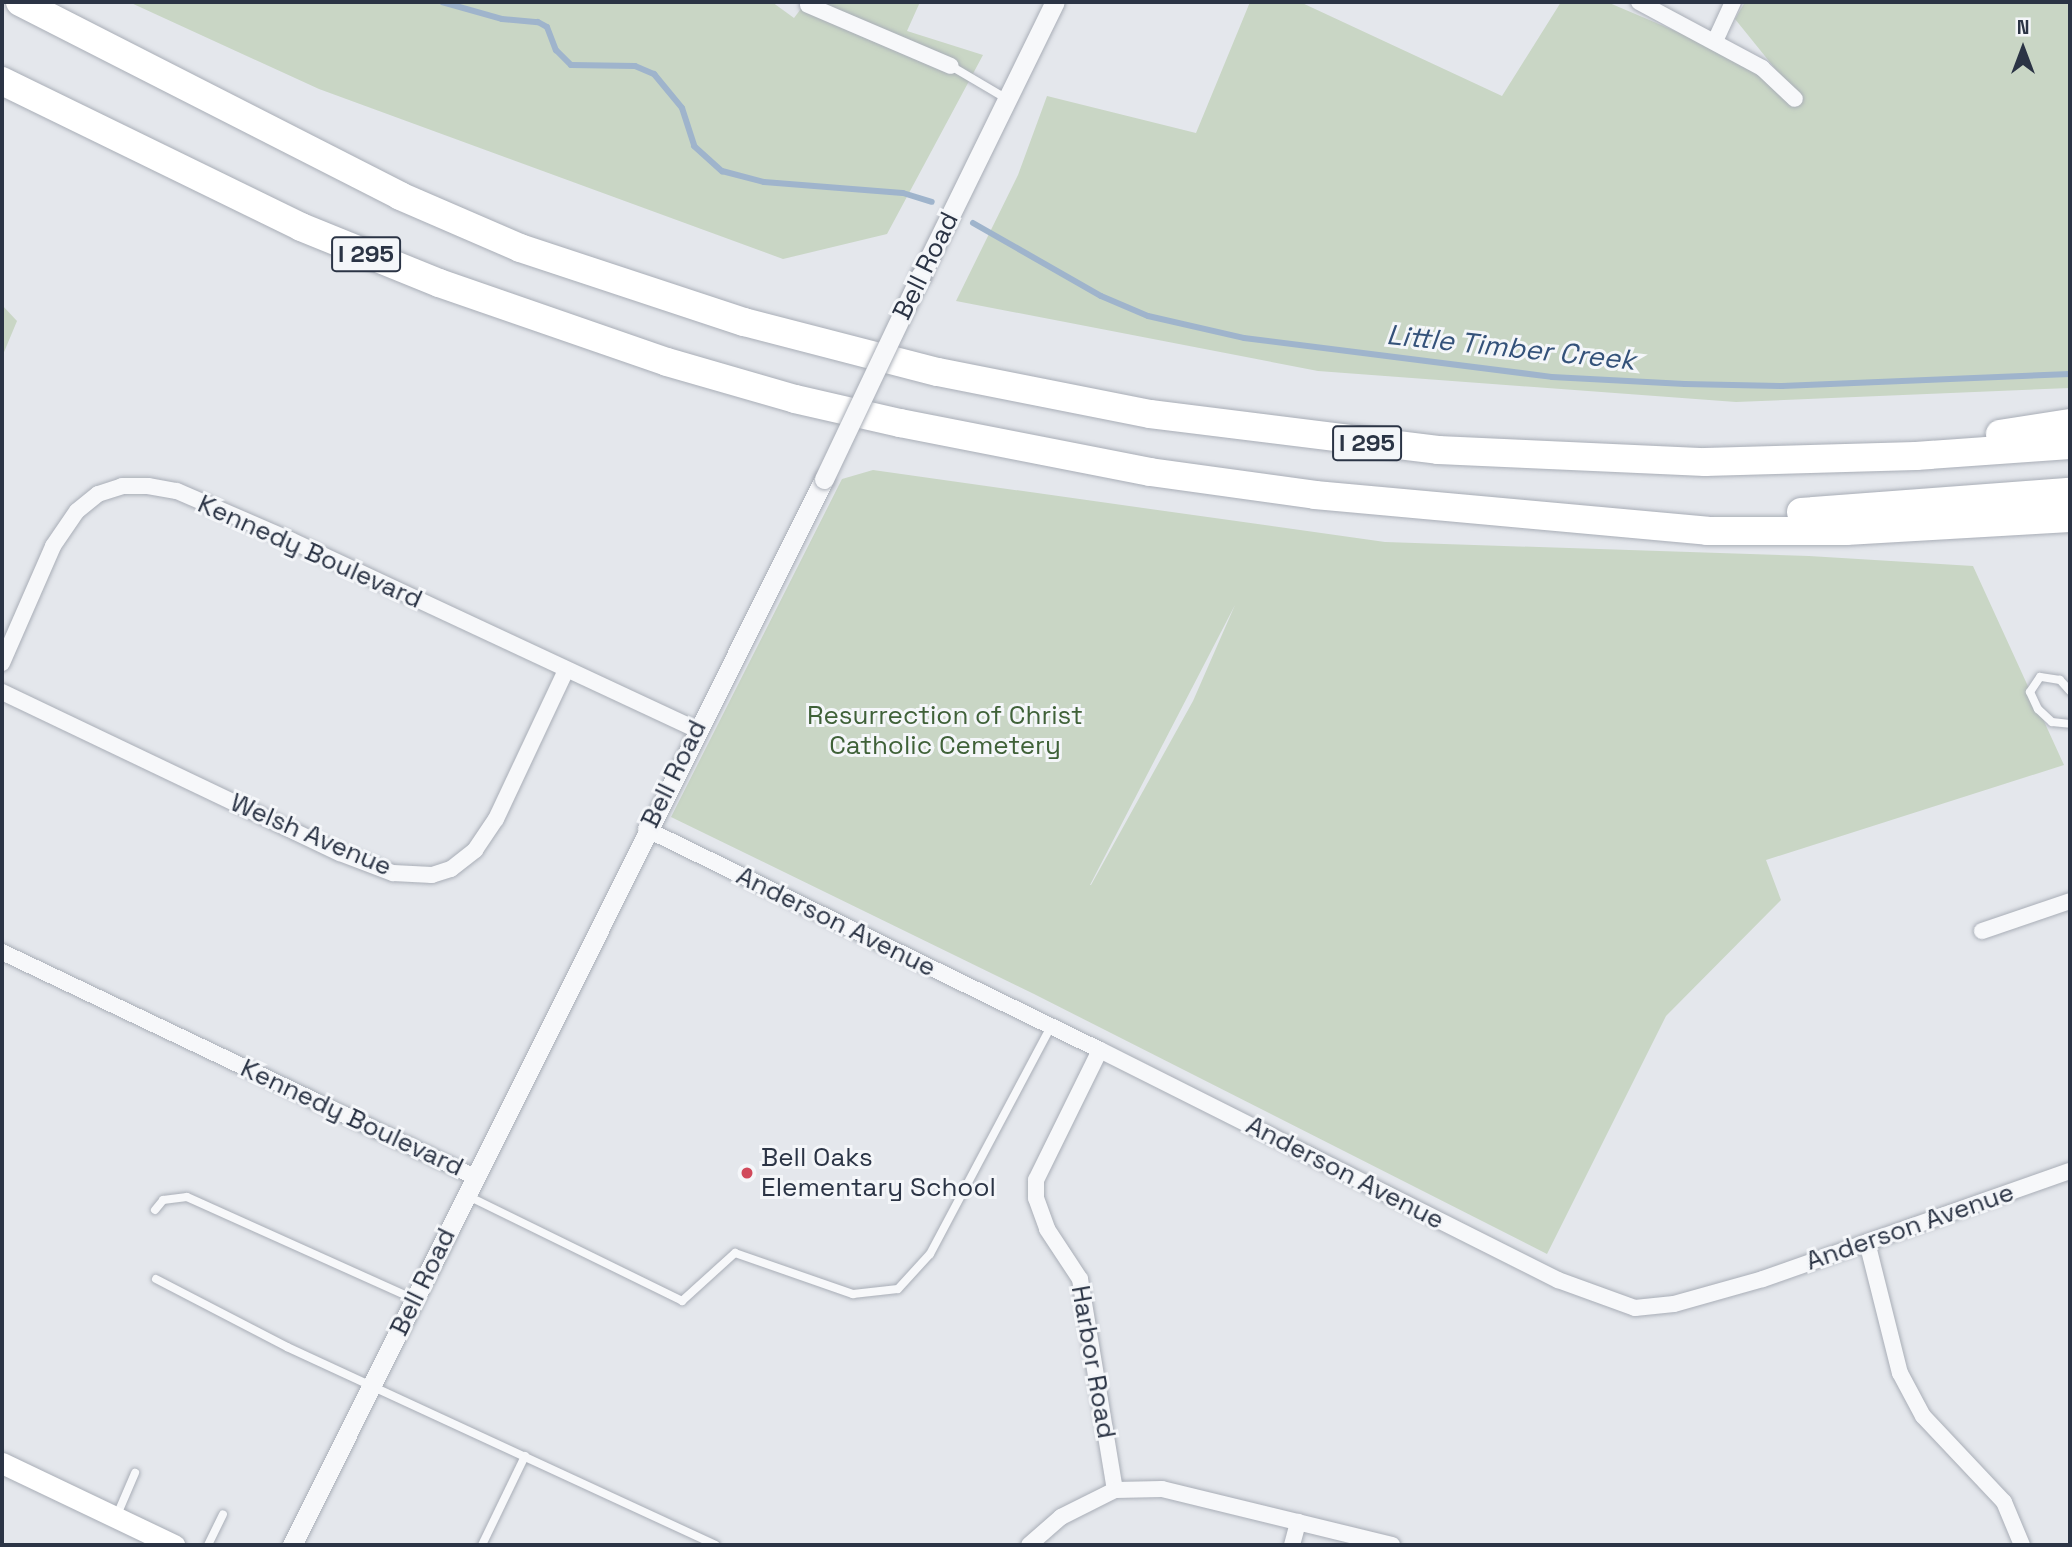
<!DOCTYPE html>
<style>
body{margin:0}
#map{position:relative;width:2072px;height:1547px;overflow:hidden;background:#e4e7ec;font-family:"Space Grotesk",sans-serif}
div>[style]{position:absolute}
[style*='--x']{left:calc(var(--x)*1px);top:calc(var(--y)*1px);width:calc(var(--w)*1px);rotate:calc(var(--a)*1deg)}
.green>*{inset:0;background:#c9d6c5}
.stream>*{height:6px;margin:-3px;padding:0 3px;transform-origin:3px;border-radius:3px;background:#9fb4cc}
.roads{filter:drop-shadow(0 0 2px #a9aeb7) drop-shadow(0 0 2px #a9aeb7)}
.service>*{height:8px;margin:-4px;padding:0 4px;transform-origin:4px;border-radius:4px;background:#f7f8fa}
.minor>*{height:16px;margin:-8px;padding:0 8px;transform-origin:8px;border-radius:8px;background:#f7f8fa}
.tertiary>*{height:19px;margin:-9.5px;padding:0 9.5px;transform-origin:9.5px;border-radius:9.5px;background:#f7f8fa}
.secondary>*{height:21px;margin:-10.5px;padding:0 10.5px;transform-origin:10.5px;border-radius:10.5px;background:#fff}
.motorway>*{height:28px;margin:-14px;padding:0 14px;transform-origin:14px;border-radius:14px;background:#fff}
.bridges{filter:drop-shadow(0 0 2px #a9aeb7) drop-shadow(0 0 2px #a9aeb7)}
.tertiary-bridge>*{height:19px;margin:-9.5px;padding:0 9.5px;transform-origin:9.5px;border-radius:9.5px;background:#f7f8fa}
.dots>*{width:19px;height:19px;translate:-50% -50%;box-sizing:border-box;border:4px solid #f4f6f9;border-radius:50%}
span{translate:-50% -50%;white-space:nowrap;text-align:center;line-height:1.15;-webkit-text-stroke:6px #f4f6f9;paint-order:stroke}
.shield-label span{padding:2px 5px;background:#f4f6f9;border:2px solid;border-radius:5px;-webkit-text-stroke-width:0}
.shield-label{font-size:24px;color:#2b3445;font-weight:700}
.street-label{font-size:26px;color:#2b3445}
.park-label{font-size:26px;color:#3f6138}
.poi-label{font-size:26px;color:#2b3445}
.left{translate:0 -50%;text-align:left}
.water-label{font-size:28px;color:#34527a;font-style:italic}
.frame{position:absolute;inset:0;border:4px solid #2b3445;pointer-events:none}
.north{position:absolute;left:1988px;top:14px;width:70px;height:70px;-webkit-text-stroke:5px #f4f6f9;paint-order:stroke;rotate:0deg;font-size:19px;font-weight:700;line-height:28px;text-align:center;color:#2b3445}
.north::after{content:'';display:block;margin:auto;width:24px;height:32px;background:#2b3445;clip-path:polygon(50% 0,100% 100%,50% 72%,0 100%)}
</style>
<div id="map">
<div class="green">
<div style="clip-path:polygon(129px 2px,772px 2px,794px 18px,806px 2px,920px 2px,907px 31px,983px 55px,887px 234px,783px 259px,319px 89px)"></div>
<div style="clip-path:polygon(1250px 2px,1300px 2px,1502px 96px,1561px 2px,1607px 2px,1781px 76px,1735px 19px,1745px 2px,2070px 2px,2070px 388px,1736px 402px,1318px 371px,956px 301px,1018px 175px,1047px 96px,1196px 133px)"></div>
<div style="clip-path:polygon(2px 305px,17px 321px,2px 357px)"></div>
<div style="clip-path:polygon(evenodd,873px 470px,1385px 542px,1809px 556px,1973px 566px,2064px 765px,1766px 860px,1781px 900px,1666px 1016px,1547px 1254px,1034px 994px,671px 817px,842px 479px,873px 470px,1235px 605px,1193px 701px,1091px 885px,1090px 885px,1235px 605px)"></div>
</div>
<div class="stream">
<div style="--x:442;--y:2;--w:62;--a:15.8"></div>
<div style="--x:502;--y:19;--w:36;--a:5"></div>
<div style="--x:538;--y:22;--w:10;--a:29"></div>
<div style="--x:547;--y:27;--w:25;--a:69"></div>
<div style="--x:556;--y:50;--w:21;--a:45"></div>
<div style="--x:571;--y:65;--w:64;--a:0.9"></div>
<div style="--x:635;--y:66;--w:21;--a:23"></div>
<div style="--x:654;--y:74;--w:44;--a:50.5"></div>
<div style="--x:682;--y:108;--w:40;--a:72"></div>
<div style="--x:694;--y:146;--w:38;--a:42"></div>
<div style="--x:722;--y:171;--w:43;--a:14.7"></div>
<div style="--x:764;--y:182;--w:139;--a:4.5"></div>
<div style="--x:903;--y:193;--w:30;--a:17"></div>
<div style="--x:973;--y:223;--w:147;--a:29.7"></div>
<div style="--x:1101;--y:296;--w:51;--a:23.1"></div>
<div style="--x:1148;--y:316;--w:98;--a:12.9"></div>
<div style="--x:1244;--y:338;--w:310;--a:7.2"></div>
<div style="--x:1552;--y:377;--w:133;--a:3"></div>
<div style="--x:1685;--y:384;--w:97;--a:1.2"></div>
<div style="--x:1782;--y:386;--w:288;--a:-2.4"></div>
</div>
<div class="roads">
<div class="service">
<div style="--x:951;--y:66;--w:65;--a:30.5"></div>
<div style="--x:2070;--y:691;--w:15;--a:-132"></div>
<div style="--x:2060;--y:680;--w:20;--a:-171"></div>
<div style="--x:2040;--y:677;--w:18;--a:124"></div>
<div style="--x:2030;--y:692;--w:19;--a:65"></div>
<div style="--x:2038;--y:709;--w:19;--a:43"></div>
<div style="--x:2052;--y:722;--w:18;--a:6"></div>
<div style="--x:466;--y:1195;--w:241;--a:26.1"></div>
<div style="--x:682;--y:1301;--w:72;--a:-42.2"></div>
<div style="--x:735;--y:1253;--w:125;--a:19.2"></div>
<div style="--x:853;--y:1294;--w:45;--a:-6.3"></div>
<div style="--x:898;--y:1289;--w:47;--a:-47.6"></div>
<div style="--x:930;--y:1254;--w:258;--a:-62"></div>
<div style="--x:155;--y:1210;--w:13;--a:-51"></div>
<div style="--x:163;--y:1200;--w:24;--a:-7"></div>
<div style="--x:187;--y:1197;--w:249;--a:24.2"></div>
<div style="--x:156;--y:1279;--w:148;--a:27.4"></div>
<div style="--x:287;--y:1347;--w:472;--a:24.8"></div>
<div style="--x:117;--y:1515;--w:46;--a:-66.8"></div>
<div style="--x:208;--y:1545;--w:34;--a:-64"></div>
<div style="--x:482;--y:1545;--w:99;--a:-64.2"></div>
</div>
<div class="minor">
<div style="--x:1639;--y:2;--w:140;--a:28.2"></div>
<div style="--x:1762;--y:68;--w:45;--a:43.2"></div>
<div style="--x:808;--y:5;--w:155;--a:23.1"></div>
<div style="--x:1716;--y:39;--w:41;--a:-65.3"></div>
<div style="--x:2;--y:663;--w:128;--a:-66.4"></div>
<div style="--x:53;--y:546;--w:42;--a:-55.6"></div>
<div style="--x:77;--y:511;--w:27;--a:-39"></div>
<div style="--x:98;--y:494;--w:25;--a:-18"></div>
<div style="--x:122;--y:486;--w:26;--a:0"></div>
<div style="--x:148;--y:486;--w:29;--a:10"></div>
<div style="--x:177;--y:491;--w:123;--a:23.4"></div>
<div style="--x:290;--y:540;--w:448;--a:25"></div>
<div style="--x:2;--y:692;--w:374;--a:25.5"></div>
<div style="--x:340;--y:853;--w:57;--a:20.7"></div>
<div style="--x:393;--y:873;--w:39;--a:3"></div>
<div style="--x:432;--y:875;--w:20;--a:-18"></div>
<div style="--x:451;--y:869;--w:31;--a:-38"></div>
<div style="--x:475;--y:850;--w:37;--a:-56"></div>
<div style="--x:496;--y:819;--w:165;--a:-64.8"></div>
<div style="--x:646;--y:829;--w:505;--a:25.96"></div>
<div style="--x:1100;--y:1050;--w:513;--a:26.67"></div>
<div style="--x:1558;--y:1280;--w:82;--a:20"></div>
<div style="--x:1635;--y:1308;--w:39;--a:-6"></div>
<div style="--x:1674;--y:1304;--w:92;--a:-15.7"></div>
<div style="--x:1763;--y:1279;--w:325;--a:-19.4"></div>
<div style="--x:1982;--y:931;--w:93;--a:-18.8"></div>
<div style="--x:2;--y:952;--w:524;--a:25.44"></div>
<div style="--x:1100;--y:1050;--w:145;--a:116.2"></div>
<div style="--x:1036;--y:1180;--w:18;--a:90"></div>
<div style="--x:1036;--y:1198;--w:33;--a:70"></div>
<div style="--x:1047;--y:1229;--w:60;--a:56.6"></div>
<div style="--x:1080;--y:1279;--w:214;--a:80.6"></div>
<div style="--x:1867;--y:1242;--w:135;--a:75.9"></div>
<div style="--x:1900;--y:1373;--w:49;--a:61.9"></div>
<div style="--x:1923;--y:1416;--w:118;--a:46.7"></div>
<div style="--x:2004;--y:1502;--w:47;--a:67.3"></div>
<div style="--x:1029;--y:1545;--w:43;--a:-41.2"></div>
<div style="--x:1061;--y:1517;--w:60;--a:-26.6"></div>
<div style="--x:1115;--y:1490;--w:47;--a:-1.2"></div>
<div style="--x:1162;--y:1489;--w:237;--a:13.7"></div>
<div style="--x:1292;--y:1545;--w:24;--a:-75"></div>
</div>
<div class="tertiary">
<div style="--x:921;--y:275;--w:304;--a:-63.9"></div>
<div style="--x:292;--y:1545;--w:1191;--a:-63.48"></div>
</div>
<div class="secondary">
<div style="--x:2;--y:1463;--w:191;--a:25.5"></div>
</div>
<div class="motorway">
<div style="--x:20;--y:2;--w:427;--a:27"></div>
<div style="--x:400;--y:196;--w:131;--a:23.4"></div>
<div style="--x:520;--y:248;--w:236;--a:18.3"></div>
<div style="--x:744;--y:322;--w:200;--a:14.5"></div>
<div style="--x:938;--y:372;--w:216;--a:11.2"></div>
<div style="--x:1150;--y:414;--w:290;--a:7.1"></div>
<div style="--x:1438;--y:450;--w:267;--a:2.6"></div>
<div style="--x:1705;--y:462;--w:211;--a:-1.6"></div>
<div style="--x:1916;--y:456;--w:154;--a:-4.1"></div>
<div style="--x:2;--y:81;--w:333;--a:26"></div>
<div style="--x:301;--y:227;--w:149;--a:22.1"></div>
<div style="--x:439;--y:283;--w:241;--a:19.1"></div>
<div style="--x:667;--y:362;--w:133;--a:16.1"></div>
<div style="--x:795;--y:399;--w:108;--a:12.9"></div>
<div style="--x:900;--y:423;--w:255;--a:11.1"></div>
<div style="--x:1150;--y:472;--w:167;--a:7.9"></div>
<div style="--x:1315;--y:495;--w:394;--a:5.2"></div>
<div style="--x:1707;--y:531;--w:139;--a:0"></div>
<div style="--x:1846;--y:531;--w:224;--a:-3.3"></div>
<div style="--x:2000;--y:434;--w:71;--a:-8.9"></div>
<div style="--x:1801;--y:512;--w:270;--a:-4.3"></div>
</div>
</div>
<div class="bridges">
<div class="tertiary-bridge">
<div style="--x:824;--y:479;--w:226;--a:-64.6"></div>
</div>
</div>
<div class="dots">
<div style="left:747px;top:1173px;background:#d1495b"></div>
</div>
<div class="shield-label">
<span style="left:366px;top:254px">I 295</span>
<span style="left:1367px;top:443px">I 295</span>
</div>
<div class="street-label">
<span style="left:926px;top:266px;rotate:-64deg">Bell Road</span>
<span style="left:310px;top:552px;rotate:24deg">Kennedy Boulevard</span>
<span style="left:674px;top:774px;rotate:-64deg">Bell Road</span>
<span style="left:311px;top:835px;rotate:23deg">Welsh Avenue</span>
<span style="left:836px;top:922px;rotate:26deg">Anderson Avenue</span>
<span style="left:352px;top:1118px;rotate:25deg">Kennedy Boulevard</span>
<span style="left:1345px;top:1173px;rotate:27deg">Anderson Avenue</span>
<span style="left:1910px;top:1227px;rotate:-19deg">Anderson Avenue</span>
<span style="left:423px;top:1282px;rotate:-64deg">Bell Road</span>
<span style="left:1093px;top:1362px;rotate:80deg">Harbor Road</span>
</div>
<div class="park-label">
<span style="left:945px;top:731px">Resurrection of Christ<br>Catholic Cemetery</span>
</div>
<div class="poi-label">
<span class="left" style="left:761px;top:1173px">Bell Oaks<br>Elementary School</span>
</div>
<div class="water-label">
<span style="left:1511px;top:347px;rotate:6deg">Little Timber Creek</span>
</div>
<div class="frame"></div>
<div class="north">N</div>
</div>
